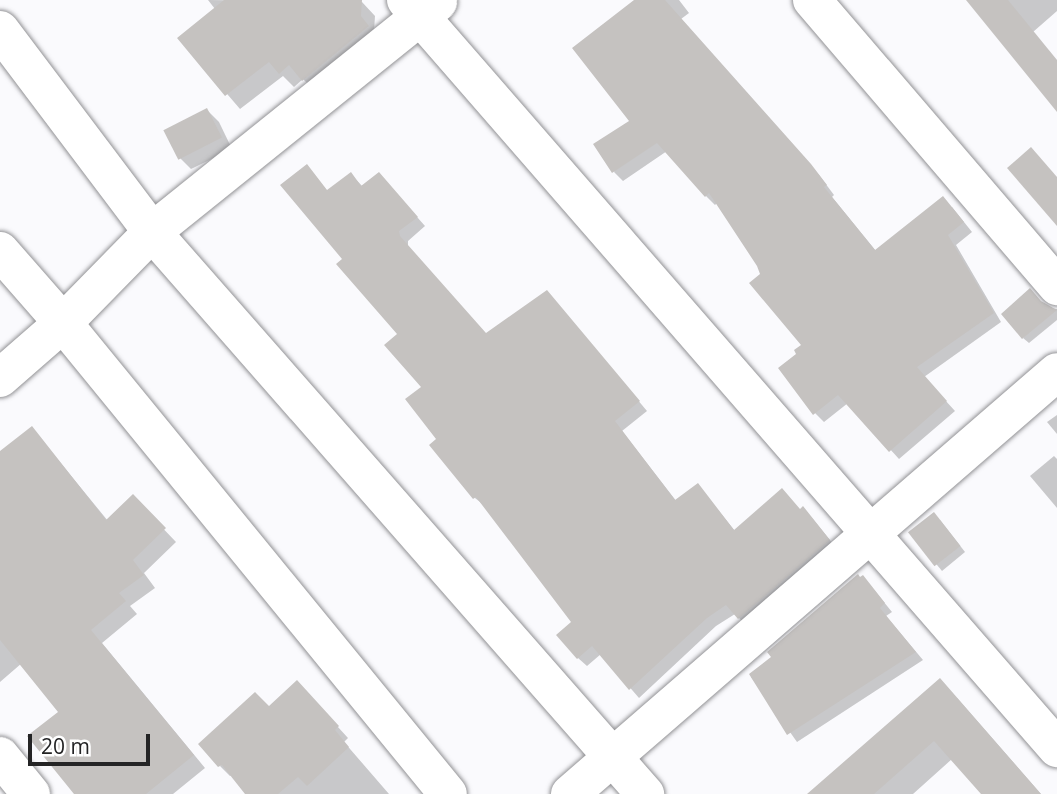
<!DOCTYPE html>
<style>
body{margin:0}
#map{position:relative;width:1057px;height:794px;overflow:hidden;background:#fafafd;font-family:"Open Sans",sans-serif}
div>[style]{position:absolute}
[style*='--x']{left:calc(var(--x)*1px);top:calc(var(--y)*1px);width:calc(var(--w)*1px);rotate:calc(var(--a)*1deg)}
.shadow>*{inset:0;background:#0003}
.building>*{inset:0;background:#c5c2c0;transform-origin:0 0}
.roads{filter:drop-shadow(0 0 2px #929295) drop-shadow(0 0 2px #929295)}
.minor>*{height:38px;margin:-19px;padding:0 19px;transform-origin:19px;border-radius:19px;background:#fff}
span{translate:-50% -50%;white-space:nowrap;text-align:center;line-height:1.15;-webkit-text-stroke:7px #fff;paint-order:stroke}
.scale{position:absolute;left:28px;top:734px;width:122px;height:32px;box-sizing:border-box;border:4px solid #242425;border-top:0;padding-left:9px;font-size:21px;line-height:24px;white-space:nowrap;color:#242425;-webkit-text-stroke:5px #fff;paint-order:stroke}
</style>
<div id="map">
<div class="shadow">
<div style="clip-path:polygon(208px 0,362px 2px,375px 16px,374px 31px,317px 93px,303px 79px,294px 87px,283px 76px,240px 109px,179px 38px,215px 9px)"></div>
<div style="clip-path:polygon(637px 0,679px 0,689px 13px,681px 19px,819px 175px,834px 195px,832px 197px,876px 251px,952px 207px,972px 232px,956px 245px,1001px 322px,924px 377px,955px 411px,899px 459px,848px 403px,824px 422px,815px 413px,798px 354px,803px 345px,758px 265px,717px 203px,715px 205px,706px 196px,667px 151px,623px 181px,614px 172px,632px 121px)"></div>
<div style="clip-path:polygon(968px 0,1057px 0,1057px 11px,1033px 32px,1057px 61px,1057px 108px)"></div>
<div style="clip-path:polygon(207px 110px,219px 122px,232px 149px,191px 169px,179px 157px)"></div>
<div style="clip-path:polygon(307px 166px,328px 192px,351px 174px,363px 187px,387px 183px,425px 226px,408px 241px,408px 247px,487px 335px,555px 301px,647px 411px,622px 431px,677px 502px,706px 495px,735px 531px,801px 511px,812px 518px,838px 550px,748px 627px,735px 614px,716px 626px,639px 698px,601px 654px,587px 666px,578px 658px,574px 622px,485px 506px,475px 498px,431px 446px,439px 439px,423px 387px,399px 334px,344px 259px)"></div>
<div style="clip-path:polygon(1048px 308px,1057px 309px,1057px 320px,1029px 343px,1023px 338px)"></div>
<div style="clip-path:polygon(1057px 415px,1057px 434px,1047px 422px)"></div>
<div style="clip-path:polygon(32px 428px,108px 521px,133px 497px,176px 542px,144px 573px,155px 588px,130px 606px,137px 614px,102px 643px,205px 768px,173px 794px,84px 794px,61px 712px,22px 663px,0 682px,0 454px)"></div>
<div style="clip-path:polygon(1054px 456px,1057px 459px,1057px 508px,1030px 476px)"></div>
<div style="clip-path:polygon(940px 520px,965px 552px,942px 571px,910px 532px)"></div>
<div style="clip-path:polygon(870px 585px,892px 612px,886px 616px,923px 660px,797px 742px,751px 677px)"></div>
<div style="clip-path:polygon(307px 693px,348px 738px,344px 742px,389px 794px,248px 794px,232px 775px,230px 776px,220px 766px,269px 708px)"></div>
<div style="clip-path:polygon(957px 698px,1041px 794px,983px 794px,952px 759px,913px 794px,810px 794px)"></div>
</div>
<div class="building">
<div style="clip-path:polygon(224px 0,362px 0,361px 16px,369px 26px,302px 81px,289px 65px,279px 74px,269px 62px,225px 96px,177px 38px)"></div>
<div style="clip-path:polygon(634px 0,665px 0,811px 164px,827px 185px,824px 187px,875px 250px,943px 196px,964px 222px,948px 235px,994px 313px,917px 367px,947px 401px,889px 452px,838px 395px,813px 415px,778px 368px,796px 354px,794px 350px,801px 345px,749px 283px,760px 274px,757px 266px,709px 193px,705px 197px,657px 143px,612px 173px,593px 144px,629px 121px,572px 48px)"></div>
<div style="clip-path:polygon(966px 0,1008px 0,1057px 60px,1057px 112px)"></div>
<div style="left:207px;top:108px;width:33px;height:49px;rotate:63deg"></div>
<div style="clip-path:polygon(1031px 147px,1057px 177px,1057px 226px,1007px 168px)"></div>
<div style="clip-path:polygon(307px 164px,327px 190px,351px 172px,361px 186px,379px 172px,418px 217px,399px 231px,400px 236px,486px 333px,547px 290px,640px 401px,615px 421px,675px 500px,698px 483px,734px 530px,782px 488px,800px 509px,803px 506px,830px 540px,738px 619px,726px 605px,707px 618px,629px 690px,592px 646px,577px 659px,556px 635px,571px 622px,476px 497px,473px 499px,429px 445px,436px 439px,405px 399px,421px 387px,384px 345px,397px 334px,336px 264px,342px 259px,280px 185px)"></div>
<div style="clip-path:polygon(1030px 288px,1041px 301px,1057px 310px,1022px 339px,1001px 314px)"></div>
<div style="clip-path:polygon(32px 426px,106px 520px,133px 494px,166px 528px,133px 560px,144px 575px,119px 593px,126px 601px,91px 630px,194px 755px,146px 794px,74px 794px,27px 736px,58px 712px,0 640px,0 451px)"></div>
<div style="left:934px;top:512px;width:43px;height:33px;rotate:52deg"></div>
<div style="clip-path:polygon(858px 574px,860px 577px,863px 575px,885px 603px,880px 608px,916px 652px,787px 735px,749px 674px,771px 657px,767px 652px)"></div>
<div style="clip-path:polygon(940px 678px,1041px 794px,981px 794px,934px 741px,874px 794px,807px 794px)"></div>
<div style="clip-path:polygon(297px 680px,339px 726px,335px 730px,349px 747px,307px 786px,298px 777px,278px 794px,245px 794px,222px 765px,218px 767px,198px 744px,255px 692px,269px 706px)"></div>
</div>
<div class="roads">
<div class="minor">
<div style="--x:406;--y:0;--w:992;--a:48.97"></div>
<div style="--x:812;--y:0;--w:377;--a:49.4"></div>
<div style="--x:0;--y:30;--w:253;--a:53"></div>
<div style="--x:152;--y:232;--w:748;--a:48.74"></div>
<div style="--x:0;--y:251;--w:96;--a:48.8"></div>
<div style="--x:63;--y:323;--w:608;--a:50.74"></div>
<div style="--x:0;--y:378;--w:84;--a:-41.1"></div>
<div style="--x:63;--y:323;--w:127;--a:-45.6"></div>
<div style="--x:152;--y:232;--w:367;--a:-38.8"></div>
<div style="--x:0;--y:756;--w:49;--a:50.8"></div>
<div style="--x:570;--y:794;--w:644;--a:-40.91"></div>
</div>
</div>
<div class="scale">20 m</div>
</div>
